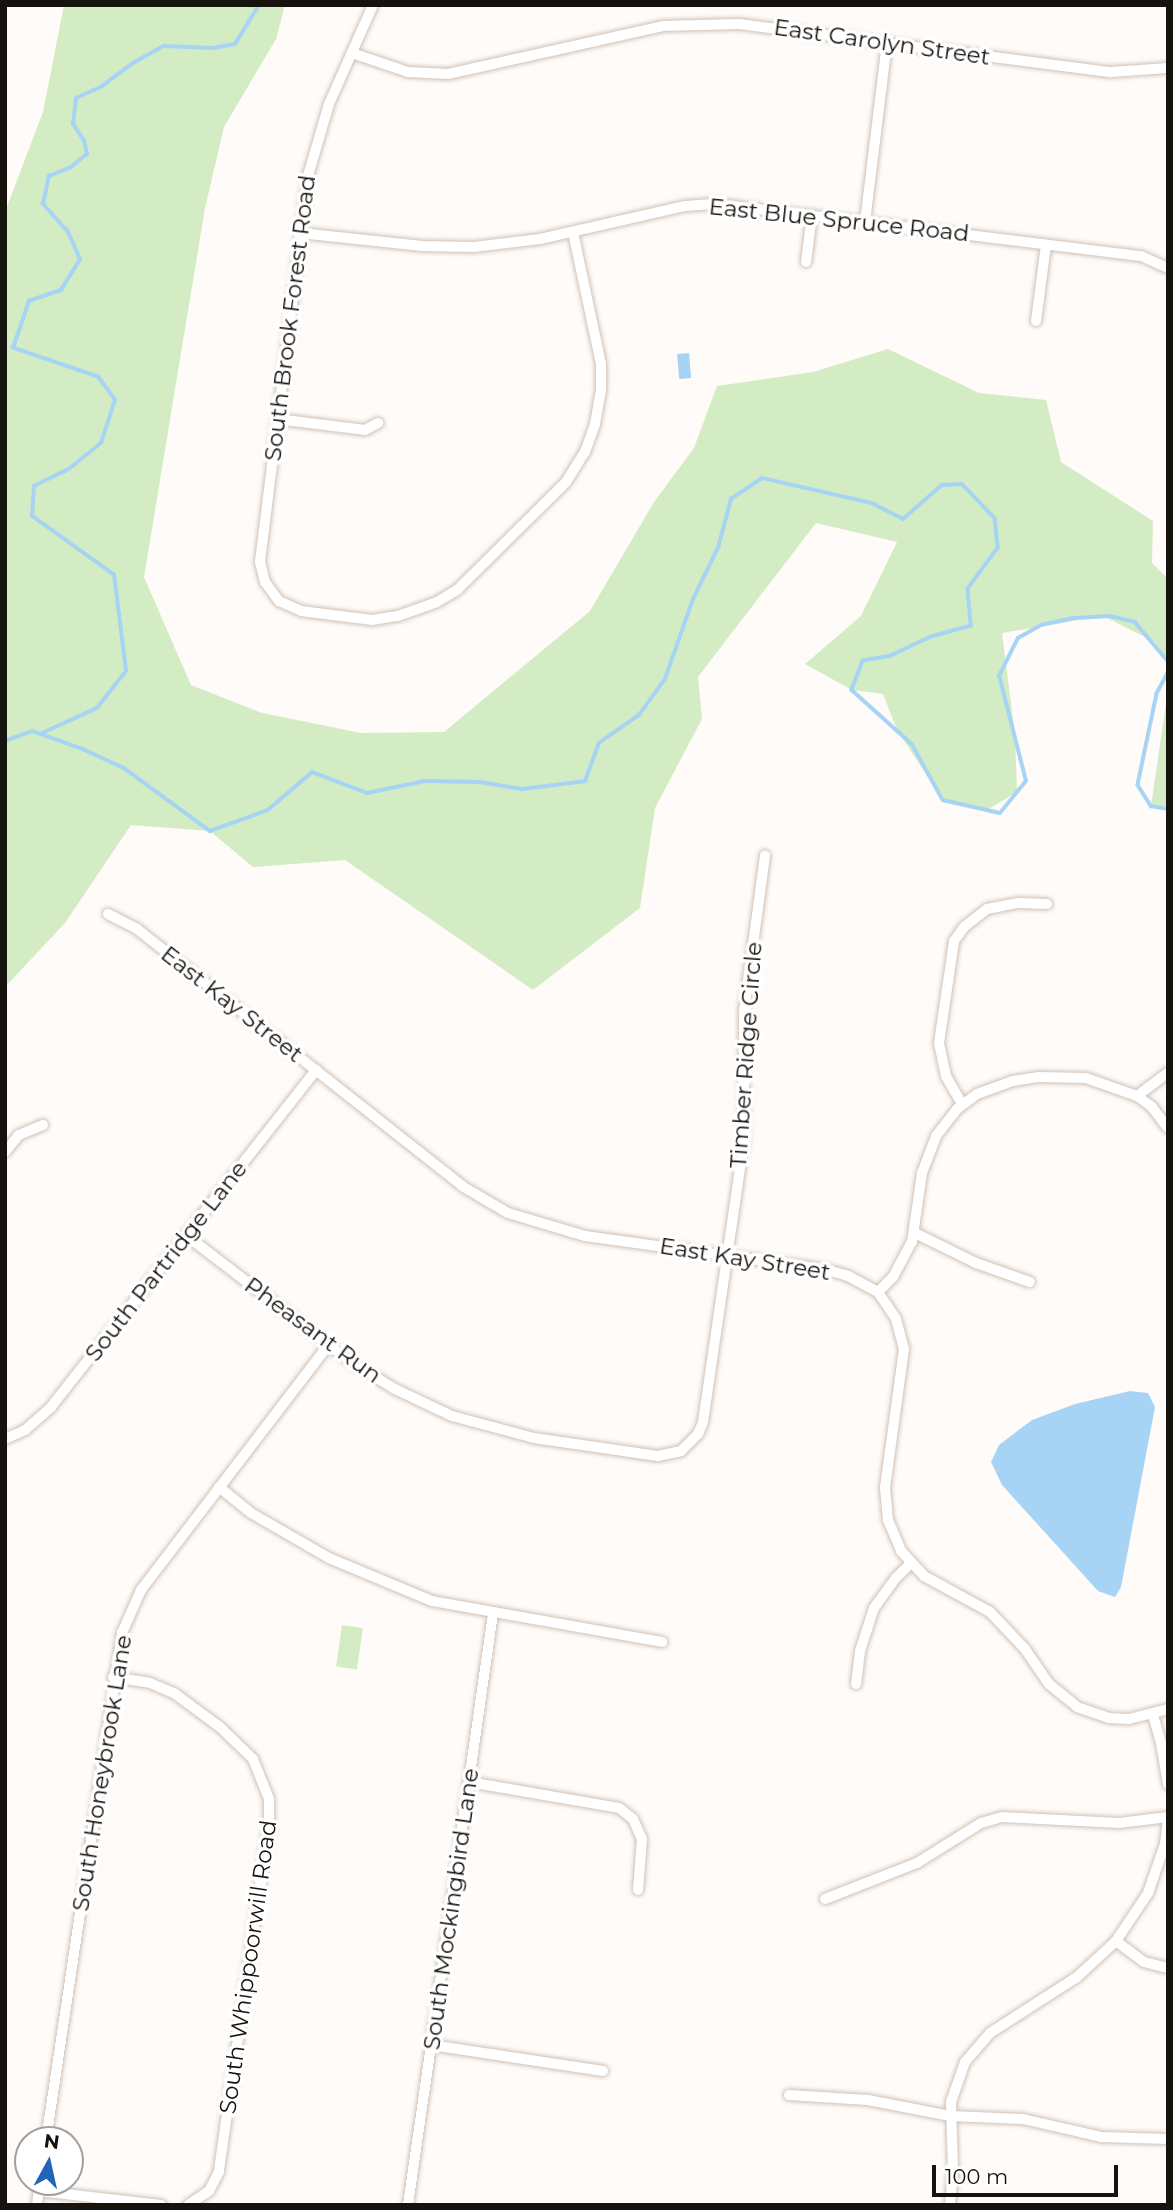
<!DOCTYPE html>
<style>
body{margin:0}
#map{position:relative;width:1173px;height:2210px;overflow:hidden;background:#fefbf9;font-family:Montserrat,sans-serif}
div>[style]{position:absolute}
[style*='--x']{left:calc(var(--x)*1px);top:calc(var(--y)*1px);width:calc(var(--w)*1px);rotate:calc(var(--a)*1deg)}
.green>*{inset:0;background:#d3ecc4;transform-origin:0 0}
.water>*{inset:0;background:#a7d4f4;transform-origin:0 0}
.stream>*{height:3.5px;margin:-1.75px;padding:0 1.75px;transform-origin:1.75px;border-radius:1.75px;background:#a7d4f4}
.roads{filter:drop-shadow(0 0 2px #cfc2b7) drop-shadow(0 0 2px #cfc2b7)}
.minor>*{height:10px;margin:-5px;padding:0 5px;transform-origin:5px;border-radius:5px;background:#fff}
span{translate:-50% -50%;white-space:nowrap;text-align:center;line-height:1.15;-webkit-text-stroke:7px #fff;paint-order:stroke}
.street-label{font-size:23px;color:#16120e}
.frame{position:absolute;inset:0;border:7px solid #16120e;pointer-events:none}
.north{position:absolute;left:14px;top:2126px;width:70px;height:70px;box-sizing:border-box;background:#fff;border:2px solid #a2a09f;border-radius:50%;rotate:8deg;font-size:19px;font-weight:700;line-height:28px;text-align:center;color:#16120e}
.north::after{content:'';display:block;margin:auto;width:24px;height:32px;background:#2165b6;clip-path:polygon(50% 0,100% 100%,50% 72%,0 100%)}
.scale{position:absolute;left:932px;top:2165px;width:186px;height:32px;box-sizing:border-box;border:4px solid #16120e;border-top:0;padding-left:9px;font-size:21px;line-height:24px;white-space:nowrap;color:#16120e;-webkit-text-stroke:5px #fff;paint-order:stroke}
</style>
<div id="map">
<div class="green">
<div style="clip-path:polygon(64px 5px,285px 5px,276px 39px,224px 127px,205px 208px,144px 577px,191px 685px,262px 713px,361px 733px,444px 732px,590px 611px,654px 502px,694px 448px,717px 386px,813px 372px,888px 349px,979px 393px,1046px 400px,1061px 462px,1153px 521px,1152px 563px,1168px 579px,1168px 661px,1155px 642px,1103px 616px,1002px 633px,1015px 735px,1017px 792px,987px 810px,943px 800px,897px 730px,883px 694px,852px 690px,805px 664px,861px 616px,897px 542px,816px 523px,698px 677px,702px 719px,655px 808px,640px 908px,533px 990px,345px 860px,253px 867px,210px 831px,131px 825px,65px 923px,5px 987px,5px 212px,43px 112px)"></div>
<div style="clip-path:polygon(1168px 690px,1168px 806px,1151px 806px)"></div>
<div style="left:342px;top:1625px;width:21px;height:42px;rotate:8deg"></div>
</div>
<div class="water">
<div style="left:689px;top:353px;width:25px;height:12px;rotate:85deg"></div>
<div style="clip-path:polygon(1130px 1391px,1148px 1393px,1155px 1407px,1121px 1587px,1115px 1597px,1098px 1591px,1002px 1485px,991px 1462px,999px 1445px,1032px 1420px,1075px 1404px)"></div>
</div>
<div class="stream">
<div style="--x:1168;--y:673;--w:24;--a:118"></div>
<div style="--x:1157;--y:694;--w:93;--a:101.8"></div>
<div style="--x:1138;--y:785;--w:25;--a:58"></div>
<div style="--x:1151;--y:806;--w:17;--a:10"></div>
<div style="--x:40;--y:734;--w:63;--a:-24.5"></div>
<div style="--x:97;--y:708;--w:47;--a:-51.9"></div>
<div style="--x:126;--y:671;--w:97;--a:-97.1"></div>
<div style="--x:114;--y:575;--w:101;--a:-144.3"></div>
<div style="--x:32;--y:516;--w:30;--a:-86"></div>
<div style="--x:34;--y:486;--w:39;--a:-26"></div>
<div style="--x:69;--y:469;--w:41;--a:-39.1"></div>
<div style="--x:101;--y:443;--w:45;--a:-72"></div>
<div style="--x:115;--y:400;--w:29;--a:-126"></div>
<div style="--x:98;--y:377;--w:90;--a:-161.2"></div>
<div style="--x:13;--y:348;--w:50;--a:-71.2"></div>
<div style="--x:29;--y:301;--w:34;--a:-19"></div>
<div style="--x:61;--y:290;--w:36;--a:-58"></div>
<div style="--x:80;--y:259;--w:30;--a:-114"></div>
<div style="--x:68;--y:232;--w:38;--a:-132"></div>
<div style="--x:43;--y:204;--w:29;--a:-78"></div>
<div style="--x:49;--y:176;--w:24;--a:-22"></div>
<div style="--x:71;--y:167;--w:21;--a:-39"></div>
<div style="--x:87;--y:154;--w:13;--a:-103"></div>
<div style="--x:84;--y:141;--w:20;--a:-123"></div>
<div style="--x:73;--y:124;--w:26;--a:-83"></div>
<div style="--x:76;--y:98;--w:27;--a:-24"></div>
<div style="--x:101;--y:87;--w:40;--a:-37"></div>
<div style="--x:133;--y:63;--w:35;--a:-29"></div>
<div style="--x:164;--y:46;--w:49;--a:2.3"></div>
<div style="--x:213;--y:48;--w:22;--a:-10"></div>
<div style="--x:235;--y:44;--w:46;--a:-58.4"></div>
<div style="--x:5;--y:741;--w:29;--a:-20"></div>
<div style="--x:32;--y:731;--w:54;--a:19.4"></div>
<div style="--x:83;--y:749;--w:45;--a:24.9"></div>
<div style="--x:124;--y:768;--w:107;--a:36.2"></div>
<div style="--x:210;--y:831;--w:62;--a:-19.9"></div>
<div style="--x:268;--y:810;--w:58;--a:-40.8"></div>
<div style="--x:312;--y:772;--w:59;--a:20.9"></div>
<div style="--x:367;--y:793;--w:59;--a:-11.7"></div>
<div style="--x:425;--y:781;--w:55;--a:1"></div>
<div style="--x:480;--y:782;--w:43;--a:9.5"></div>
<div style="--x:522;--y:789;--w:64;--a:-7.2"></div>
<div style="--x:585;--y:781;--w:40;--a:-69.8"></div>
<div style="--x:599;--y:743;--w:49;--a:-35"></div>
<div style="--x:639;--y:715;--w:44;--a:-54.2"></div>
<div style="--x:665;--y:679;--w:85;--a:-70.7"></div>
<div style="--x:693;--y:599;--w:57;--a:-63.9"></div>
<div style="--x:718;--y:548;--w:51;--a:-75.1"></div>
<div style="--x:731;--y:499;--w:37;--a:-34"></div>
<div style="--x:762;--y:478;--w:113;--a:12.8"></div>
<div style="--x:872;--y:503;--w:35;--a:27"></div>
<div style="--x:903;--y:519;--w:52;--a:-41.1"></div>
<div style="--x:942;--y:485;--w:20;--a:-3"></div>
<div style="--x:962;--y:484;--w:47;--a:45.9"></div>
<div style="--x:995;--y:518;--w:30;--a:84"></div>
<div style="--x:998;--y:548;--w:51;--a:126.2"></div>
<div style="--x:968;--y:589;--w:37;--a:85"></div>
<div style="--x:971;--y:626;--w:41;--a:164.6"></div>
<div style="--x:931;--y:637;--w:44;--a:154.6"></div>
<div style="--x:891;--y:656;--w:28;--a:170"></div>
<div style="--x:863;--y:661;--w:31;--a:111"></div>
<div style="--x:852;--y:690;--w:81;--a:42"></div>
<div style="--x:912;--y:744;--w:64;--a:61"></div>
<div style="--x:943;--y:800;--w:58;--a:12.8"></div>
<div style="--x:1000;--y:813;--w:41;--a:-50.9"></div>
<div style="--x:1026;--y:781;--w:108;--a:-104.4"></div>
<div style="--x:999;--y:676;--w:42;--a:-63.4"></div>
<div style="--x:1018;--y:638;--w:26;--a:-29"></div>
<div style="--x:1041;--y:625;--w:34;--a:-12"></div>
<div style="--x:1074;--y:618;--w:36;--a:-3"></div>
<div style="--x:1110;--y:616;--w:26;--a:13"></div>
<div style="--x:1135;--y:622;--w:51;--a:49.8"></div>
</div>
<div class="roads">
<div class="minor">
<div style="--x:373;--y:5;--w:108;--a:114"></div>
<div style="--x:329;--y:104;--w:75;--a:106.3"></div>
<div style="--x:308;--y:176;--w:389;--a:97.1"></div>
<div style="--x:260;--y:562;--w:21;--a:76"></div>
<div style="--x:265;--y:582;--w:24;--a:54"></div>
<div style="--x:279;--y:601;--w:24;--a:24"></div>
<div style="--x:301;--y:611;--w:72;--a:7.2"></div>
<div style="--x:372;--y:620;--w:26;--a:-9"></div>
<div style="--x:398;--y:616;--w:41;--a:-19.7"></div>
<div style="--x:437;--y:602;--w:23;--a:-31"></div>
<div style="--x:457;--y:590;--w:153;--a:-44.7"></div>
<div style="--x:566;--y:482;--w:36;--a:-58"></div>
<div style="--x:585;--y:452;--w:30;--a:-70"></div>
<div style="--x:595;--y:424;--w:35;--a:-80"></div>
<div style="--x:601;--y:390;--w:26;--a:-90"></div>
<div style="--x:601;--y:364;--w:135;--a:-102"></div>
<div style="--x:352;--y:53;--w:59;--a:18.7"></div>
<div style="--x:408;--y:72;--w:40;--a:2.9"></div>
<div style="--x:448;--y:74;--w:220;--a:-12.6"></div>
<div style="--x:663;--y:26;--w:76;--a:-1.5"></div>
<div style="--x:739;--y:24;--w:375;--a:7.4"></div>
<div style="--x:1111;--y:72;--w:57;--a:-4"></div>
<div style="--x:865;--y:222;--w:180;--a:-83"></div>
<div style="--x:300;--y:233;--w:123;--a:6.1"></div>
<div style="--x:422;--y:246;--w:52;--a:1.1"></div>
<div style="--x:474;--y:247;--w:66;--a:-6.9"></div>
<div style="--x:540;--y:239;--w:149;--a:-12.8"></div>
<div style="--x:685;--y:206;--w:31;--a:-4"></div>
<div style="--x:716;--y:204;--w:428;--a:7"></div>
<div style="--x:1141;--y:256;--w:30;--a:24"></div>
<div style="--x:806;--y:262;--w:47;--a:-82.7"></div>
<div style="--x:1036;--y:321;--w:77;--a:-82.5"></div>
<div style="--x:277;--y:419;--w:89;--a:7.1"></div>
<div style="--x:365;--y:430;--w:15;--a:-28"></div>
<div style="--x:108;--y:914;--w:33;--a:27"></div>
<div style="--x:137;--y:929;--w:414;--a:38.3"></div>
<div style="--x:462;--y:1186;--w:53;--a:30.4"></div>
<div style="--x:508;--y:1213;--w:80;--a:16.6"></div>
<div style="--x:585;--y:1236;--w:241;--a:7.9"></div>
<div style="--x:824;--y:1269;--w:25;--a:16"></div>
<div style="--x:848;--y:1276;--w:34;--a:28"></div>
<div style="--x:878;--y:1292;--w:32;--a:56"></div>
<div style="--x:896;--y:1319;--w:31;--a:75"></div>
<div style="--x:904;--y:1349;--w:139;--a:97.8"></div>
<div style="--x:885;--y:1487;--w:33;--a:85"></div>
<div style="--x:888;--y:1520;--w:34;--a:67"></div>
<div style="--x:901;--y:1551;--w:34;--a:47"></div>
<div style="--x:924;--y:1576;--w:75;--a:28.6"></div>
<div style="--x:990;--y:1612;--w:51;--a:46.6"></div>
<div style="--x:1025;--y:1649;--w:42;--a:55.6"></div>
<div style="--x:1049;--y:1684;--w:36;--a:39"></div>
<div style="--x:1077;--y:1707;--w:34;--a:19"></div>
<div style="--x:1109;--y:1718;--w:20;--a:3"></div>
<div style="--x:1129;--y:1719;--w:40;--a:-14.4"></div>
<div style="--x:1137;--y:1096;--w:39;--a:-37"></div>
<div style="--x:962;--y:1104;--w:32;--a:-120"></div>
<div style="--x:946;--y:1076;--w:34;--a:-102"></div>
<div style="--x:939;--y:1043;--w:103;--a:-81.6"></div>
<div style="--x:954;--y:941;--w:17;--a:-54"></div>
<div style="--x:964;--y:927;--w:29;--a:-38"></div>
<div style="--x:987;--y:909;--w:33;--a:-11"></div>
<div style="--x:1019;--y:903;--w:28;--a:2"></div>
<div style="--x:5;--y:1152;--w:22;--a:-51"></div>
<div style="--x:19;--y:1135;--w:26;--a:-23"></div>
<div style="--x:915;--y:1233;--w:68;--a:26.2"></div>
<div style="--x:976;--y:1263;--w:57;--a:19.4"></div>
<div style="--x:187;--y:1236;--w:210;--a:37.5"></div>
<div style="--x:354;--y:1364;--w:48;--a:31.4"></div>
<div style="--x:395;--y:1389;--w:63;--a:25.3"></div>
<div style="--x:452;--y:1416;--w:85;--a:15"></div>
<div style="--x:534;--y:1438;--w:125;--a:8.3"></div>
<div style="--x:658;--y:1456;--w:24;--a:-12"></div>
<div style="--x:681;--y:1451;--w:24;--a:-45"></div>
<div style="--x:698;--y:1434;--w:13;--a:-67"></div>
<div style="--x:703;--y:1422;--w:284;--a:-81.7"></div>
<div style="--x:744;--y:1141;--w:130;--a:-90"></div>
<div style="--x:744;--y:1011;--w:157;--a:-82.3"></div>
<div style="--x:878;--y:1292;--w:21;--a:-45"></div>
<div style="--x:893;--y:1277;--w:40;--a:-62"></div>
<div style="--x:912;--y:1242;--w:70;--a:-81.8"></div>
<div style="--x:922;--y:1173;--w:40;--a:-69"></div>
<div style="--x:936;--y:1136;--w:34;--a:-52"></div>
<div style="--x:957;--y:1109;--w:25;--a:-37"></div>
<div style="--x:977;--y:1094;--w:38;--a:-20"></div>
<div style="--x:1013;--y:1081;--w:26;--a:-9"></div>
<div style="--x:1039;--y:1077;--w:47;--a:1.2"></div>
<div style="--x:1086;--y:1078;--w:54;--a:19.4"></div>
<div style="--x:1137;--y:1096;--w:19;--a:36"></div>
<div style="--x:1152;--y:1107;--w:26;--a:53"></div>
<div style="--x:5;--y:1439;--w:22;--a:-24"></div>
<div style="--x:25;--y:1430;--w:35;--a:-41"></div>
<div style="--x:51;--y:1407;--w:429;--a:-51.8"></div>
<div style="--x:219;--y:1487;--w:41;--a:39.1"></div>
<div style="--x:251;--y:1513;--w:90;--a:30"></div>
<div style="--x:329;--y:1558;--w:112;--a:22.7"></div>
<div style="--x:432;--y:1601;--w:234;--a:10.1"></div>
<div style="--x:113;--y:1677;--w:37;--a:9"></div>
<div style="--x:150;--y:1683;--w:26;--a:23"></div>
<div style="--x:174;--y:1693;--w:57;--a:36.5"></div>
<div style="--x:220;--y:1727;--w:46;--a:44.1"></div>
<div style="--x:253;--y:1759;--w:43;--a:68.2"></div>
<div style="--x:269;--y:1799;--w:24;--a:90"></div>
<div style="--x:269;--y:1823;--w:353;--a:98.2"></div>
<div style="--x:219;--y:2172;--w:21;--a:118"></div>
<div style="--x:209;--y:2191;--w:25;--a:146"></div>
<div style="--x:856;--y:1684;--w:33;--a:-83"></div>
<div style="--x:860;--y:1651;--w:45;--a:-72"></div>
<div style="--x:874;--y:1608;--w:37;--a:-54"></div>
<div style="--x:896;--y:1578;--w:21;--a:-45"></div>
<div style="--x:1153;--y:1715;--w:29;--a:74"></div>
<div style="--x:1161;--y:1743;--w:42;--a:80.3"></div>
<div style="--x:469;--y:1782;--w:152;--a:9.8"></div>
<div style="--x:619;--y:1808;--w:18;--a:38"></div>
<div style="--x:633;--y:1819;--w:22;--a:66"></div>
<div style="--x:642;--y:1839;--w:51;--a:94.5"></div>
<div style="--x:825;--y:1899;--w:99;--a:-21.4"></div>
<div style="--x:917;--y:1863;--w:75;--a:-32"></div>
<div style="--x:981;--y:1823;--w:22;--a:-16"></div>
<div style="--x:1002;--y:1817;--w:117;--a:2.9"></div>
<div style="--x:1119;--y:1823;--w:49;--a:-7"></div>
<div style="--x:1116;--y:1941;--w:35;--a:37"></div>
<div style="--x:1144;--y:1962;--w:25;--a:14"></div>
<div style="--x:431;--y:2045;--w:174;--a:8.6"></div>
<div style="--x:789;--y:2095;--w:79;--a:3.6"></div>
<div style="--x:868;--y:2100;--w:84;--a:11"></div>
<div style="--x:950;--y:2116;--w:73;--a:2.4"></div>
<div style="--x:1023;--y:2119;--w:80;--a:13"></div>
<div style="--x:1101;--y:2137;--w:67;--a:1.7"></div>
<div style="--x:46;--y:2140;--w:513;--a:-81.47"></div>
<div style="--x:122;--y:1633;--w:47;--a:-66.2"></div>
<div style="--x:141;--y:1590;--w:308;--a:-52.6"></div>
<div style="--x:39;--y:2191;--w:123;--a:6.5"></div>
<div style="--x:37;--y:2205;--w:23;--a:-83"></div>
<div style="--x:408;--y:2205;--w:597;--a:-81.82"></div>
<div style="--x:950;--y:2205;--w:35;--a:-85"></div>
<div style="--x:953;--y:2170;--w:68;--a:-91.7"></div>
<div style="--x:951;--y:2102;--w:42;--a:-70.7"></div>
<div style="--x:965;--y:2062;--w:38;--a:-49"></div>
<div style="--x:990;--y:2033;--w:103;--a:-32.8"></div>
<div style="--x:1077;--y:1977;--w:53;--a:-42.7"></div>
<div style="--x:1116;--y:1941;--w:58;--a:-56.3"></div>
<div style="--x:1148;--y:1893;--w:52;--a:-70.9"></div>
<div style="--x:1165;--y:1844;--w:24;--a:-83"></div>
</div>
</div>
<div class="street-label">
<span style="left:882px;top:42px;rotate:8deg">East Carolyn Street</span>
<span style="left:839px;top:220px;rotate:6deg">East Blue Spruce Road</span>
<span style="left:290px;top:318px;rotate:-83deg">South Brook Forest Road</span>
<span style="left:232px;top:1004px;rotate:38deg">East Kay Street</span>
<span style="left:746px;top:1055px;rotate:-86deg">Timber Ridge Circle</span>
<span style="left:745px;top:1259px;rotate:9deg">East Kay Street</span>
<span style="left:166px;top:1261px;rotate:-52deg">South Partridge Lane</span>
<span style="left:313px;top:1330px;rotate:36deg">Pheasant Run</span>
<span style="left:102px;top:1773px;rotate:-81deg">South Honeybrook Lane</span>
<span style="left:451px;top:1909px;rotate:-82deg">South Mockingbird Lane</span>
<span style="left:248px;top:1967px;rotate:-82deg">South Whippoorwill Road</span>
</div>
<div class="frame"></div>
<div class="north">N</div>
<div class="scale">100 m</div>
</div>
